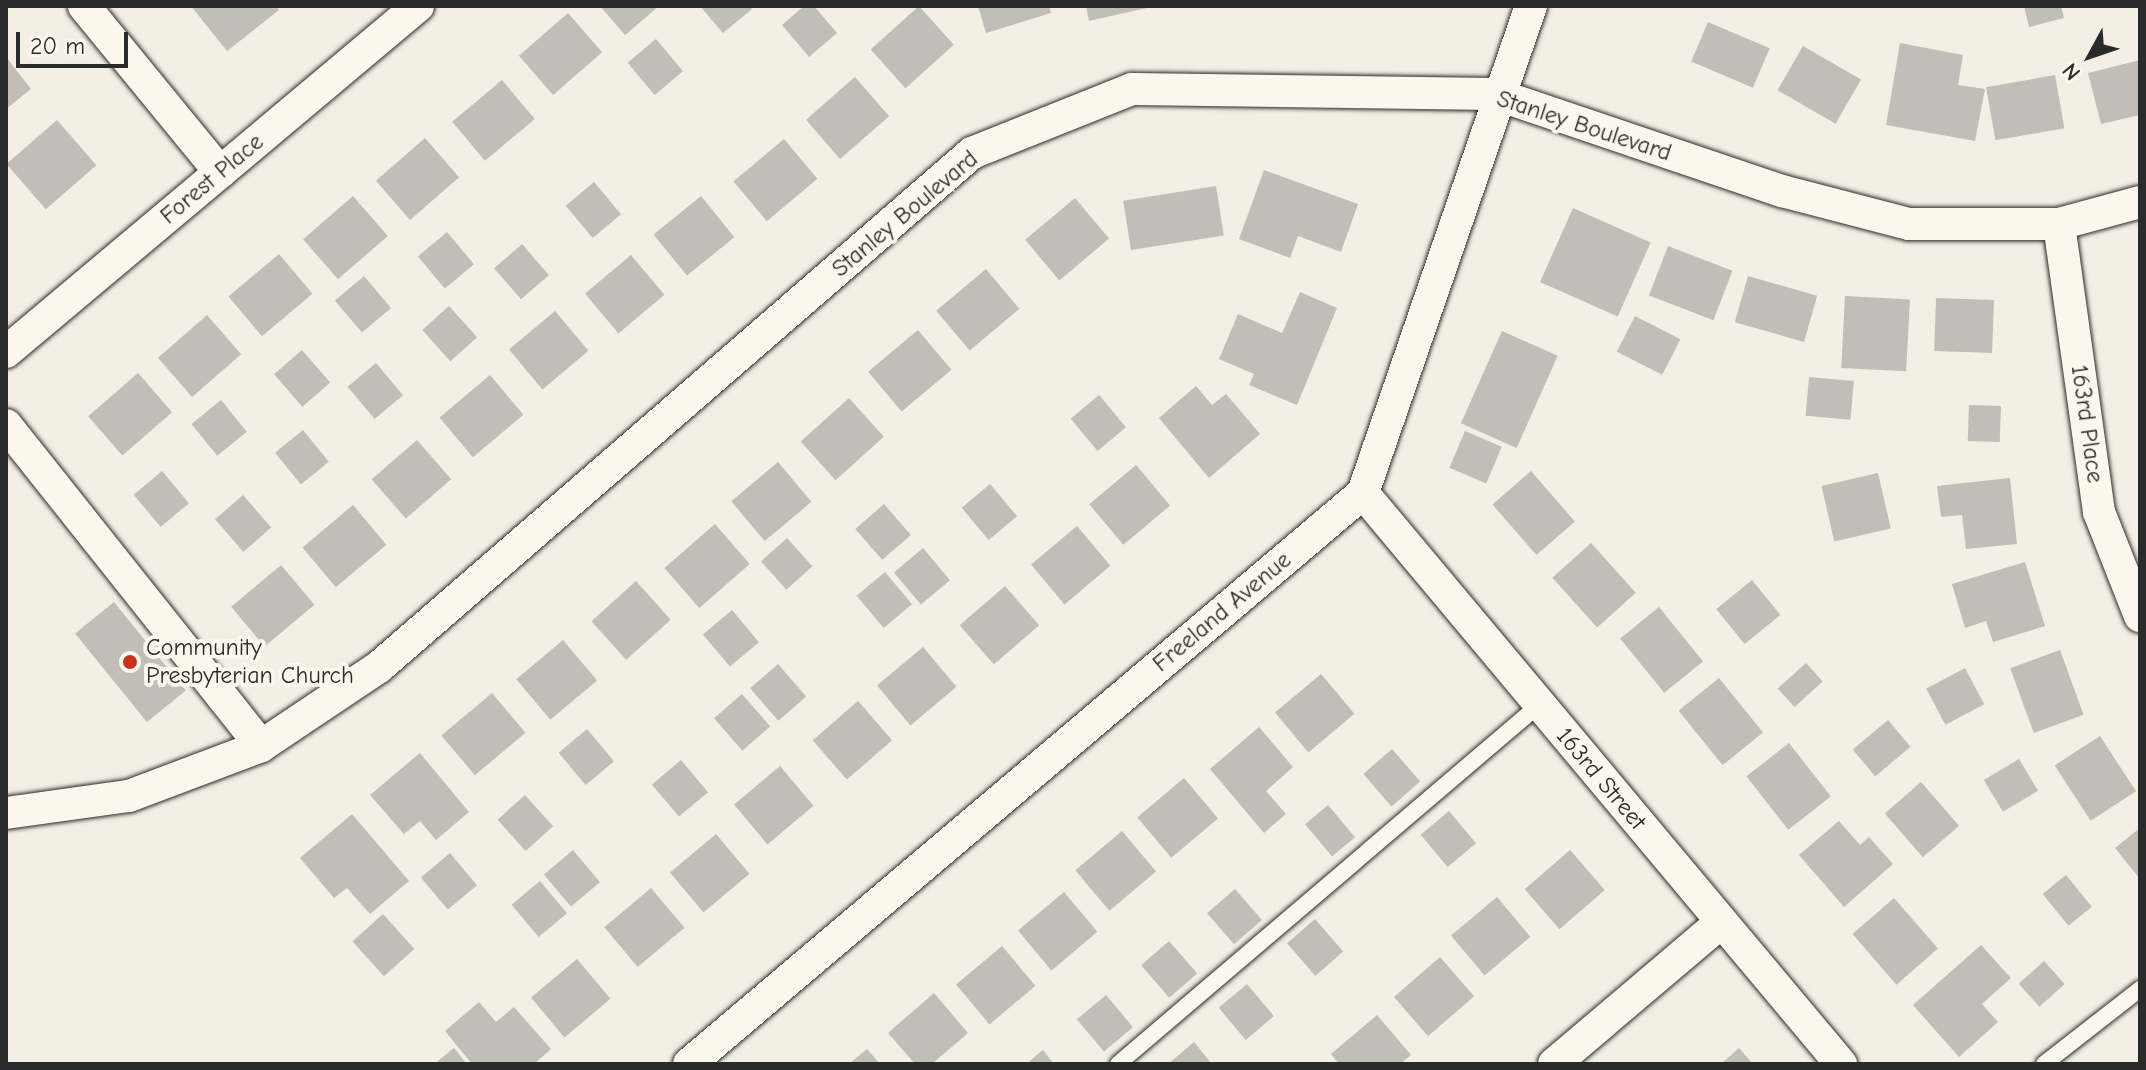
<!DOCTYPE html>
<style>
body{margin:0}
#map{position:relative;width:2146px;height:1070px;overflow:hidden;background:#f3efe4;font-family:"Comic Neue",sans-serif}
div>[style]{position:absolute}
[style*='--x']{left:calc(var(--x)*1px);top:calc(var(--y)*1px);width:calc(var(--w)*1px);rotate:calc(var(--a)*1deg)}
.building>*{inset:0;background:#c0beb6;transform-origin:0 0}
.roads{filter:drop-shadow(0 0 2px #2b2b2b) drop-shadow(0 0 2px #2b2b2b)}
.service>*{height:16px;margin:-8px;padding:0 8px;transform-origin:8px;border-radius:8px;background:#fbf7ec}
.minor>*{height:32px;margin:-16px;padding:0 16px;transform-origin:16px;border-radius:16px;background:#fbf7ec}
.dots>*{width:22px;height:22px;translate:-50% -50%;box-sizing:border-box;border:4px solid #fbf7ec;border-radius:50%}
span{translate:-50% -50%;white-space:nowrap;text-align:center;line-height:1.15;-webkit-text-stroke:8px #fbf7ec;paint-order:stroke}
.street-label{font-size:24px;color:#2b2b2b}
.poi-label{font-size:24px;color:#2b2b2b}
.left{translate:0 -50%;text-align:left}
.frame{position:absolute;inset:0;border:8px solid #2b2b2b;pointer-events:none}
.north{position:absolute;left:2050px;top:16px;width:80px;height:80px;-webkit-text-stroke:6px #fbf7ec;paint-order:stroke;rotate:230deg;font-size:22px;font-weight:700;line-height:32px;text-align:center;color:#2b2b2b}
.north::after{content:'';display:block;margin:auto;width:28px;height:36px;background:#2b2b2b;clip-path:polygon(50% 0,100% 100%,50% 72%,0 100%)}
.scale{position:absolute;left:16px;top:32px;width:112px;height:36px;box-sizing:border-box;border:4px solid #2b2b2b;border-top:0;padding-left:10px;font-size:24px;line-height:28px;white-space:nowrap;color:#2b2b2b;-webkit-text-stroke:6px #fbf7ec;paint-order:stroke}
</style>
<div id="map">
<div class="building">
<i style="clip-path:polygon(191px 6px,276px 6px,279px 10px,227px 51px)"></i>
<i style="clip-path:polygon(600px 6px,659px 6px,625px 35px)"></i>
<i style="clip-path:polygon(700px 6px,749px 6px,752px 9px,723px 33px)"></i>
<i style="clip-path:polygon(804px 6px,814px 6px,837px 33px,809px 57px,782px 25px)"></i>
<i style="left:919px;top:6px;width:52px;height:65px;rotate:48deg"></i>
<i style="clip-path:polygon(978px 6px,1049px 6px,1051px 13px,986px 33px)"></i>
<i style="clip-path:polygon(1086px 6px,1151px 6px,1151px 7px,1089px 21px)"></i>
<i style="clip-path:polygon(2024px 6px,2061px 6px,2064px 18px,2029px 27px)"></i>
<i style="left:568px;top:13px;width:52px;height:65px;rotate:49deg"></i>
<i style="left:1708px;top:22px;width:67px;height:43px;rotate:23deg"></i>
<i style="left:656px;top:39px;width:42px;height:37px;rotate:50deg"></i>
<i style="clip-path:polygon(1900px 43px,1963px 55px,1958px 85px,1985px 89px,1975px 141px,1886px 125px)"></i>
<i style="left:1803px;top:46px;width:67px;height:51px;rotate:30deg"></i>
<i style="clip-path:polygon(6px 57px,31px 89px,6px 109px)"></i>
<i style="clip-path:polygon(2140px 60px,2140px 115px,2101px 124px,2088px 73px)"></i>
<i style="left:2055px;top:75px;width:54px;height:70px;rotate:80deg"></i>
<i style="left:855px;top:77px;width:52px;height:65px;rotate:49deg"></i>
<i style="left:502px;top:80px;width:51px;height:65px;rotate:50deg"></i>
<i style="left:57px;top:120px;width:60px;height:67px;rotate:49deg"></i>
<i style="left:425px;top:138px;width:52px;height:65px;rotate:49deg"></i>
<i style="left:784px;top:139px;width:52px;height:66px;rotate:50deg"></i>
<i style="clip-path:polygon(1264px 170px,1358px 204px,1341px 252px,1298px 236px,1290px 258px,1239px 239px)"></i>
<i style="left:594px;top:182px;width:42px;height:37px;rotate:50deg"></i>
<i style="left:1216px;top:186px;width:50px;height:94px;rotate:81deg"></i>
<i style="left:353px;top:196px;width:53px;height:66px;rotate:49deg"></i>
<i style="left:701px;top:196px;width:53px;height:61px;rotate:51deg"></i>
<i style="left:1075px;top:198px;width:53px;height:65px;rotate:50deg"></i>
<i style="left:1573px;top:208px;width:85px;height:81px;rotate:24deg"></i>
<i style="left:447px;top:232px;width:42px;height:38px;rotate:50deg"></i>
<i style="left:522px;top:244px;width:41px;height:37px;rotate:49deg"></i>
<i style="left:1668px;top:246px;width:69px;height:53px;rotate:21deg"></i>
<i style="left:279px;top:254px;width:52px;height:66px;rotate:50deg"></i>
<i style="left:631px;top:255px;width:52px;height:60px;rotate:50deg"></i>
<i style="left:986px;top:269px;width:52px;height:65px;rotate:50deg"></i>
<i style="left:364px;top:276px;width:42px;height:38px;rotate:50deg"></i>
<i style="left:1748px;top:276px;width:72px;height:48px;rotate:16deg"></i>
<i style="clip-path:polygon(1300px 292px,1337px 308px,1297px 405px,1249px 385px,1254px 374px,1219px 359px,1238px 314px,1282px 333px)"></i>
<i style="left:1845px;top:296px;width:65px;height:72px;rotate:3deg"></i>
<i style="left:1936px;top:298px;width:58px;height:53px;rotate:2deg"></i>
<i style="left:449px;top:306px;width:42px;height:36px;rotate:48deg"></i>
<i style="left:555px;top:311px;width:52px;height:60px;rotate:50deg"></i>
<i style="left:207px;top:315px;width:52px;height:65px;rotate:49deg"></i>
<i style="left:1635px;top:316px;width:51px;height:40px;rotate:27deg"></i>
<i style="left:918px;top:330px;width:52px;height:65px;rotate:50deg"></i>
<i style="left:1502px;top:331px;width:61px;height:101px;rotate:24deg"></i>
<i style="left:302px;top:350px;width:43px;height:37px;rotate:49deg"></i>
<i style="left:376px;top:363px;width:42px;height:37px;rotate:50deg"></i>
<i style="left:138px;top:373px;width:52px;height:66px;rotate:49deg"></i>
<i style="left:490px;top:375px;width:52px;height:66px;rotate:50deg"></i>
<i style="left:1809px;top:377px;width:45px;height:39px;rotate:5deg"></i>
<i style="clip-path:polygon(1196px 386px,1212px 405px,1226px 394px,1260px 434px,1209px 478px,1159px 418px)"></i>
<i style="left:1099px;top:395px;width:42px;height:37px;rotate:50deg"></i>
<i style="left:849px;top:398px;width:52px;height:65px;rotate:48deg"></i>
<i style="left:221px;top:400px;width:41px;height:38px;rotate:51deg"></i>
<i style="left:1969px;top:405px;width:32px;height:36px;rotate:2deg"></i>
<i style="left:303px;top:430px;width:41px;height:36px;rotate:51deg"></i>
<i style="left:1465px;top:431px;width:40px;height:40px;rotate:23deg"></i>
<i style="left:417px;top:440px;width:52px;height:60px;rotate:49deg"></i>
<i style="left:778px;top:462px;width:52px;height:61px;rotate:50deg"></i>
<i style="left:1136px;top:465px;width:53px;height:61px;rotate:50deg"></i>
<i style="left:162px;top:471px;width:42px;height:37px;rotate:50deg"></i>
<i style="left:1531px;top:471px;width:67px;height:51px;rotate:49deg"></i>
<i style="left:1878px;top:473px;width:57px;height:58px;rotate:77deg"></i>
<i style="clip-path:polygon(2010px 478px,2017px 544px,1966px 549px,1962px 515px,1941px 517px,1937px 486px)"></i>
<i style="left:990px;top:484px;width:42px;height:37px;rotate:50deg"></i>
<i style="left:243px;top:495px;width:43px;height:37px;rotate:49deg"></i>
<i style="left:884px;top:504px;width:41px;height:38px;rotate:49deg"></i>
<i style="left:353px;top:505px;width:52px;height:66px;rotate:50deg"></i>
<i style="left:715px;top:524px;width:53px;height:67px;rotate:49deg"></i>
<i style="left:1077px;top:526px;width:52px;height:60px;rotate:50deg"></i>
<i style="left:787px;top:538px;width:38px;height:35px;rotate:48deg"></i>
<i style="left:1591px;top:543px;width:67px;height:52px;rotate:48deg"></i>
<i style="left:923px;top:548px;width:42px;height:38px;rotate:50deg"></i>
<i style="clip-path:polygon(2025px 562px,2045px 626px,1993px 642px,1986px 621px,1965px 628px,1952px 584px)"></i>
<i style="left:281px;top:565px;width:52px;height:65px;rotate:50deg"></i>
<i style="left:885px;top:572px;width:42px;height:37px;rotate:50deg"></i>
<i style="left:1752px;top:580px;width:45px;height:46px;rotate:51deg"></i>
<i style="left:636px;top:581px;width:52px;height:60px;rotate:48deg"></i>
<i style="left:1005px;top:586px;width:52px;height:60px;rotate:49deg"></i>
<i style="left:114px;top:602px;width:114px;height:50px;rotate:51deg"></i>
<i style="left:1659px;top:607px;width:70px;height:50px;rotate:51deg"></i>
<i style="left:732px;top:610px;width:42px;height:38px;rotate:50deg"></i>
<i style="left:563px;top:640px;width:53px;height:61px;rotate:50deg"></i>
<i style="left:923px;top:647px;width:52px;height:60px;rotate:50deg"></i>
<i style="left:2060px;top:650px;width:69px;height:53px;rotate:70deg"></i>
<i style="left:1806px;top:663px;width:25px;height:38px;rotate:48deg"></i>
<i style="left:778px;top:664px;width:43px;height:37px;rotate:49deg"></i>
<i style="left:1965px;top:668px;width:41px;height:44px;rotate:62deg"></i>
<i style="left:1321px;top:674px;width:52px;height:60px;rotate:50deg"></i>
<i style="left:1719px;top:678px;width:70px;height:52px;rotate:51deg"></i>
<i style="left:492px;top:693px;width:52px;height:66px;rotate:50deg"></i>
<i style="left:742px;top:694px;width:43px;height:37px;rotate:49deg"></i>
<i style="left:858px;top:701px;width:52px;height:60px;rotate:49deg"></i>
<i style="left:1888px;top:720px;width:35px;height:46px;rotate:50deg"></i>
<i style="clip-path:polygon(1259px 727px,1293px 767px,1266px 791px,1286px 814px,1264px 833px,1210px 769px)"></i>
<i style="left:587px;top:729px;width:42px;height:37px;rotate:50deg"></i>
<i style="left:2100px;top:736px;width:66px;height:54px;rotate:57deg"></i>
<i style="left:1789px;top:743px;width:68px;height:54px;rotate:52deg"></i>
<i style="left:1392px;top:749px;width:43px;height:38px;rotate:49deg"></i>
<i style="clip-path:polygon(420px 753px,469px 812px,436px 840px,420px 821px,404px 834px,370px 795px)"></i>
<i style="left:2019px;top:759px;width:37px;height:41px;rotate:59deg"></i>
<i style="left:681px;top:760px;width:42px;height:38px;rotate:50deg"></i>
<i style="left:780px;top:766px;width:52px;height:60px;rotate:50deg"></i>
<i style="left:1184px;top:778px;width:53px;height:61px;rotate:50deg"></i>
<i style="left:1921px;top:782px;width:58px;height:48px;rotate:49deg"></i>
<i style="left:525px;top:795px;width:42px;height:37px;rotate:48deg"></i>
<i style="left:1328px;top:805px;width:42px;height:30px;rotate:50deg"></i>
<i style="left:1449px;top:811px;width:42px;height:37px;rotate:50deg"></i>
<i style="clip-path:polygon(352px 814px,409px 881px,370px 914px,347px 888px,334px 898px,300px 858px)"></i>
<i style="clip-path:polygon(1839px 821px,1860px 845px,1869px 837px,1893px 864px,1844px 907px,1799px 855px)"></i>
<i style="clip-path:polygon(2140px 828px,2140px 879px,2115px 848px)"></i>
<i style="left:1122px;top:831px;width:53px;height:61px;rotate:50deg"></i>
<i style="left:716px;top:834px;width:52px;height:60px;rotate:50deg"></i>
<i style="left:573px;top:850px;width:42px;height:38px;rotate:50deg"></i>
<i style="left:1570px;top:850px;width:53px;height:60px;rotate:49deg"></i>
<i style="left:450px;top:853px;width:42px;height:38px;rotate:50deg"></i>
<i style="left:2066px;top:875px;width:41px;height:30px;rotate:51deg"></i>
<i style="left:540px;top:881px;width:42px;height:37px;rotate:50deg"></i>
<i style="left:651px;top:888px;width:52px;height:61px;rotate:50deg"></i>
<i style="left:1235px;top:889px;width:41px;height:37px;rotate:49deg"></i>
<i style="left:1064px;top:892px;width:52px;height:60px;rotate:50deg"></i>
<i style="left:1497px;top:897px;width:52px;height:60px;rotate:50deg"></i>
<i style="left:1894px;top:898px;width:67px;height:55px;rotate:49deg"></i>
<i style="left:383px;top:914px;width:47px;height:41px;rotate:48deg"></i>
<i style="left:1315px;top:919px;width:43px;height:37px;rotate:49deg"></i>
<i style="left:1169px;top:941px;width:43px;height:37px;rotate:49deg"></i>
<i style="clip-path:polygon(1981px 945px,2011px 978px,1982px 1004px,1998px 1022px,1959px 1057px,1913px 1005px)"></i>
<i style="left:1002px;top:946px;width:52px;height:60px;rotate:50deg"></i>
<i style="left:1440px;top:957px;width:52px;height:61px;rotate:49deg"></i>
<i style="left:577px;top:959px;width:52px;height:60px;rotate:50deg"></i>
<i style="left:2044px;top:961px;width:31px;height:34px;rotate:48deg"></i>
<i style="left:1247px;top:984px;width:42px;height:37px;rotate:50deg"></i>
<i style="clip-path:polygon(934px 993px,968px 1033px,932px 1064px,915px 1064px,888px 1033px)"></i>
<i style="left:1106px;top:995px;width:42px;height:38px;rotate:50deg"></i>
<i style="clip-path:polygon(479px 1002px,496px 1022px,514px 1007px,551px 1049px,534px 1064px,472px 1064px,445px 1031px)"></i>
<i style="clip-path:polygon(1377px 1015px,1411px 1055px,1400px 1064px,1339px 1064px,1331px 1054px)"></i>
<i style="clip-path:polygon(1194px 1042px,1212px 1064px,1168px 1064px)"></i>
<i style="clip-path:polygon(454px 1048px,467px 1064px,434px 1064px)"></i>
<i style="clip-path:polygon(1739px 1048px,1753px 1064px,1721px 1064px)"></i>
<i style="clip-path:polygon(867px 1049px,880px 1064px,849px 1064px)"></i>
<i style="clip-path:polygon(1043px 1050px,1054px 1064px,1026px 1064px)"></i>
</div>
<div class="roads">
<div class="service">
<i style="--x:1118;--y:1064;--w:553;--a:-40.46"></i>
<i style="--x:2044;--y:1064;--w:122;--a:-38"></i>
</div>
<div class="minor">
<i style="--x:84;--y:6;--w:215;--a:50.7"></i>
<i style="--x:2059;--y:224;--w:291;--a:82.1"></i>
<i style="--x:2099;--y:512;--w:112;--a:68.5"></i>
<i style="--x:6;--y:352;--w:538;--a:-40.02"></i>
<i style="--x:6;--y:425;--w:410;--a:51.5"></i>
<i style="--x:1363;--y:493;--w:745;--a:50.07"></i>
<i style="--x:6;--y:813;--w:124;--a:-7.9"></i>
<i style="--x:129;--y:796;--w:141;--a:-20.7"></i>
<i style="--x:261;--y:746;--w:142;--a:-33.8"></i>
<i style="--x:379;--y:667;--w:785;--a:-40.92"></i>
<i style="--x:972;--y:153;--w:172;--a:-21.8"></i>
<i style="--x:1132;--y:89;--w:363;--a:0.8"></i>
<i style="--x:1495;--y:94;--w:303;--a:18.7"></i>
<i style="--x:1782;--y:191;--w:131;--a:14.6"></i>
<i style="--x:1909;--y:224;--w:150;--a:0"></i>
<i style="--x:2059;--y:224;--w:84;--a:-15.2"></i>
<i style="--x:689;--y:1064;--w:883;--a:-40.27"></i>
<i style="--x:1363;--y:493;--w:515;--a:-70.97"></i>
<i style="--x:1554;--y:1064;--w:218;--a:-40.3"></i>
</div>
</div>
<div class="dots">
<i style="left:130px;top:662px;background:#c8321e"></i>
</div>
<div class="street-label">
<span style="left:1584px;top:126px;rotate:18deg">Stanley Boulevard</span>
<span style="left:212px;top:179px;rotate:-40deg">Forest Place</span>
<span style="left:905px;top:214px;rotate:-40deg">Stanley Boulevard</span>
<span style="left:2087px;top:424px;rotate:82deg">163rd Place</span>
<span style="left:1222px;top:612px;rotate:-40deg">Freeland Avenue</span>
<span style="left:1601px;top:779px;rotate:50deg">163rd Street</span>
</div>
<div class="poi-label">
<span class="left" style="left:146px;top:662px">Community<br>Presbyterian Church</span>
</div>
<div class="frame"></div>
<div class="north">N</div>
<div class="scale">20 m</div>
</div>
